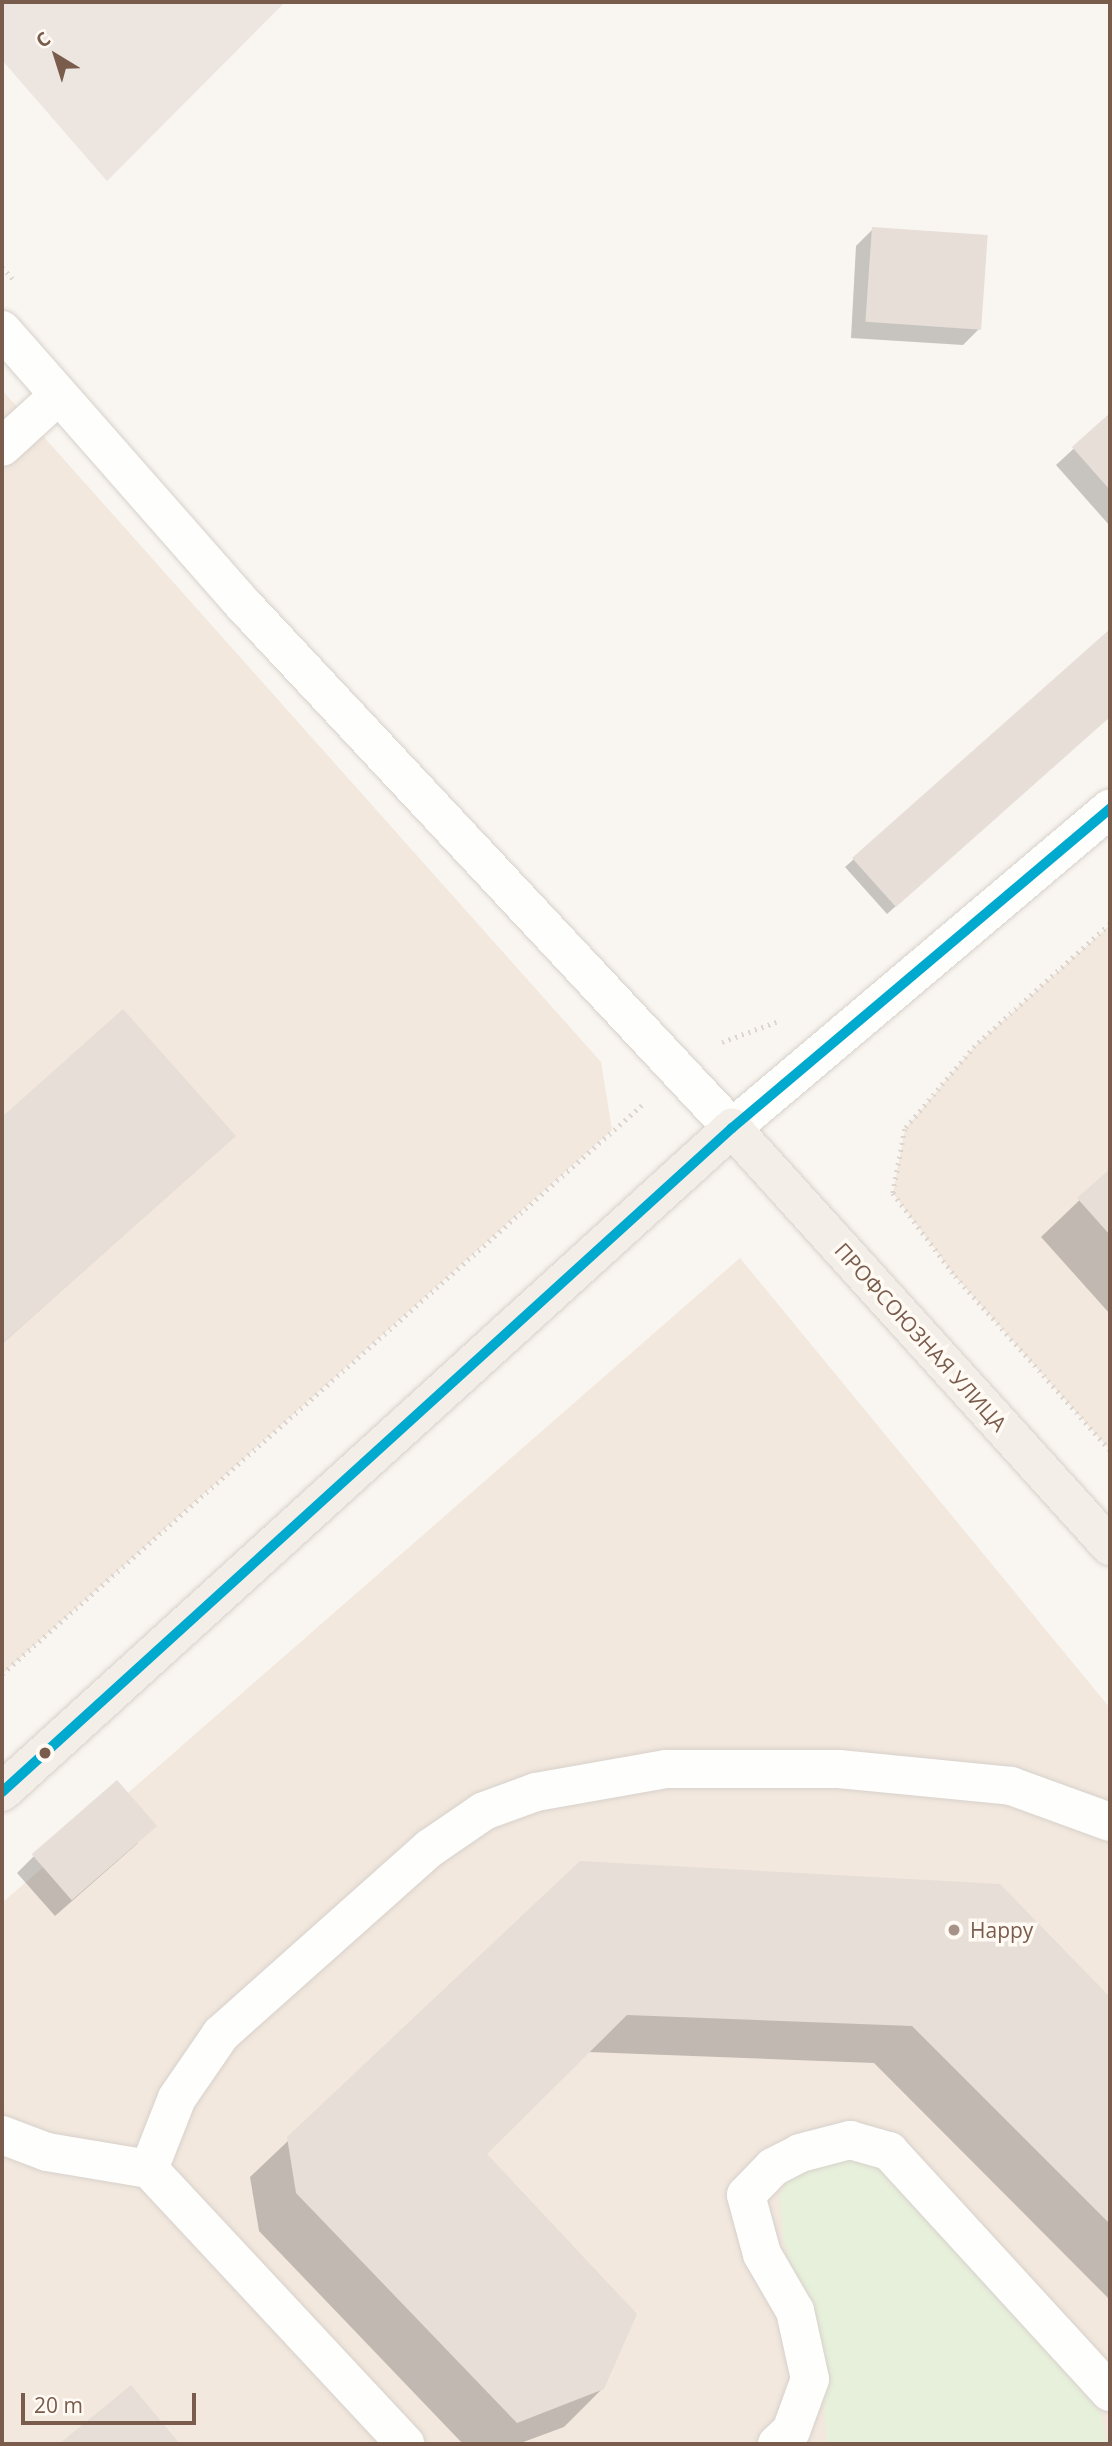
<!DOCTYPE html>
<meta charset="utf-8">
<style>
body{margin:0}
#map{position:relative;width:1112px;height:2446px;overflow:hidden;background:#f9f5f0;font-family:"Open Sans",sans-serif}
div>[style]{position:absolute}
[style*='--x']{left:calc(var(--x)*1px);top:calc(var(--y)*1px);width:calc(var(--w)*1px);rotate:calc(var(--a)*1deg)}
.residential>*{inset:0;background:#f2e8de}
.industrial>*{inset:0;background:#ede5e0}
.green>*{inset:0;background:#e7f0db}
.shadow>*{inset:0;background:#0003}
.building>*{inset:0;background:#e6ded7;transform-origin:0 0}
.path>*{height:4.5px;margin-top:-2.25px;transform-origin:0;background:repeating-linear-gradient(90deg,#dcd5d0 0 2px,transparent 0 7px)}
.roads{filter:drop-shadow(0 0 2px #d7d1cb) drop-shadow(0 0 2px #d7d1cb)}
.minor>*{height:38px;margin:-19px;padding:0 19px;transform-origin:19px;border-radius:19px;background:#fefefd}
.major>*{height:38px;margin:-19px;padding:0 19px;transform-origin:19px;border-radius:19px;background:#f3eee8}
.bus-1>*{height:10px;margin:-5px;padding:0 5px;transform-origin:5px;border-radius:5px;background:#00a9ce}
.dots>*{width:19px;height:19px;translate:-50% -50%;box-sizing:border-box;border:4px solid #fffaf3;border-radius:50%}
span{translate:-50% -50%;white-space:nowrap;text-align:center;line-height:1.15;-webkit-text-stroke:7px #fffaf3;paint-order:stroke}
.street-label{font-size:21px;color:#7a5c4d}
.poi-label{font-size:21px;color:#7a5c4d}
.left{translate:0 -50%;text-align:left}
.frame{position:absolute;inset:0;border:4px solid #7a5c4d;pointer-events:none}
.north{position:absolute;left:21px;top:21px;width:70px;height:70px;-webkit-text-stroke:5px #fffaf3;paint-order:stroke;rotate:322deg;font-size:19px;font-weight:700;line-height:28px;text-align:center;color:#7a5c4d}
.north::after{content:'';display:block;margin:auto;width:24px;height:32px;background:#7a5c4d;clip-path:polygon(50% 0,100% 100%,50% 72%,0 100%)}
.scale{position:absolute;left:21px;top:2393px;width:175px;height:32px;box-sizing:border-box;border:4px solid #7a5c4d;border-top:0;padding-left:9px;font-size:21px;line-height:24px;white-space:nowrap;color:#7a5c4d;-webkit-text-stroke:5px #fffaf3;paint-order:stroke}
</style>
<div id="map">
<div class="residential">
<i style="clip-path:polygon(2px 390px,601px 1062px,612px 1130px,2px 1674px)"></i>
<i style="clip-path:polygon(1110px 925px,1110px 1450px,955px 1276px,893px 1193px,905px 1129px,975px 1046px)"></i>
<i style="clip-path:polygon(740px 1258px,1110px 1708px,1110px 2444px,2px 2444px,2px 1903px)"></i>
</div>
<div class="industrial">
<i style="clip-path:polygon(2px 2px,285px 2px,107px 181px,2px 60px)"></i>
</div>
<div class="green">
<i style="clip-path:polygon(800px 2153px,877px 2162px,1101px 2412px,1107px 2444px,827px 2444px,822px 2368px,783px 2238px,780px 2195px)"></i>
</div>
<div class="shadow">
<i style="clip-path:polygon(873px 229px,980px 328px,963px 345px,851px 338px,856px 246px)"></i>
<i style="clip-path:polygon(1110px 415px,1110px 526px,1056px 465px)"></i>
<i style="clip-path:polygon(1110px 631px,1110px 716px,887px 914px,845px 867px)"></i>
<i style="clip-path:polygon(123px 1011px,234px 1136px,2px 1344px,2px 1119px)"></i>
<i style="clip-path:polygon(1110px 1171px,1110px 1314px,1041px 1237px)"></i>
<i style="clip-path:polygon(138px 1843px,55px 1916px,17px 1873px,34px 1856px)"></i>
<i style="clip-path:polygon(581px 1863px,999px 1886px,1110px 2000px,1110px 2300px,874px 2063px,588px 2052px,484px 2154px,603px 2388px,564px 2427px,518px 2444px,463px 2444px,259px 2231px,250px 2177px)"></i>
<i style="clip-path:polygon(131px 2387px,178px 2444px,62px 2444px)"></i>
</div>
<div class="building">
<i style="left:872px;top:227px;width:116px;height:95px;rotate:4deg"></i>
<i style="clip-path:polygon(1110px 413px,1110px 490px,1072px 447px)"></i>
<i style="clip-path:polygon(1110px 629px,1110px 717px,896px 907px,852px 858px)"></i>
<i style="clip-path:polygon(123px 1009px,236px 1136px,2px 1344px,2px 1117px)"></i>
<i style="clip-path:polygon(1110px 1169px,1110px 1235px,1077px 1198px)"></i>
<i style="left:117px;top:1780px;width:61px;height:113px;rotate:49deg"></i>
<i style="clip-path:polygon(580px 1861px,1000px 1884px,1110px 1997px,1110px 2224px,912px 2026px,627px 2015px,487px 2154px,637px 2314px,604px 2389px,517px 2423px,296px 2193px,287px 2137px)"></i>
<i style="clip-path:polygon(131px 2385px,180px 2444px,59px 2444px)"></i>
</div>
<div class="path">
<i style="--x:2;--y:267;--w:16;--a:47"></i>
<i style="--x:1110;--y:924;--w:182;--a:137.9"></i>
<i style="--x:975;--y:1046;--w:109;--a:130.1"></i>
<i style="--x:905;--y:1129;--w:65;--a:100.6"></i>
<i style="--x:893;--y:1193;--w:104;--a:53.2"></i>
<i style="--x:955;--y:1276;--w:233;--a:48.3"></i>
<i style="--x:722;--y:1042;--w:58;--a:-20.3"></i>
<i style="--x:2;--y:1674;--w:856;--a:-41.64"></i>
</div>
<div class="roads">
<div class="minor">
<i style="--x:2;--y:330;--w:359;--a:48.7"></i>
<i style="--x:239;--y:600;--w:722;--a:46.96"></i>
<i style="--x:732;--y:1128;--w:495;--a:-40.2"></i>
<i style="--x:2;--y:447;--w:77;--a:-42.4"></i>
<i style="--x:2;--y:2135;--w:48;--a:20.7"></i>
<i style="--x:47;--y:2152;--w:103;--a:9.5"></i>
<i style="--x:149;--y:2169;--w:376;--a:47"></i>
<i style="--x:149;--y:2169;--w:76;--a:-68.5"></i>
<i style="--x:177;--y:2098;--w:78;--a:-55.5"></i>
<i style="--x:221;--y:2034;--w:280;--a:-41.7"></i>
<i style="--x:430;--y:1848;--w:65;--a:-34.4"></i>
<i style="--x:484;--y:1811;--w:55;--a:-20.1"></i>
<i style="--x:536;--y:1792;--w:132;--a:-10"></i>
<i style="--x:666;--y:1769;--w:173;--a:0"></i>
<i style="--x:839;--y:1769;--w:173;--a:5.6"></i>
<i style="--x:1011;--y:1786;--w:105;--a:20"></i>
<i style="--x:777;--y:2444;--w:19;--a:-43"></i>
<i style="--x:791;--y:2431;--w:55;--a:-69.9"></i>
<i style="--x:810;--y:2379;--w:70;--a:-102.4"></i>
<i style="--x:795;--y:2311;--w:66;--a:-120.1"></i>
<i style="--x:762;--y:2254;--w:61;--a:-105.2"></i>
<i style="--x:746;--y:2195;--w:39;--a:-46"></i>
<i style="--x:773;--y:2167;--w:30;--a:-27"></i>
<i style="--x:800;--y:2153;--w:52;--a:-14.6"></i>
<i style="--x:850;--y:2140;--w:41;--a:15.8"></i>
<i style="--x:889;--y:2151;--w:327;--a:47.5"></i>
</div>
<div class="major">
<i style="--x:2;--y:1792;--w:987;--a:-42.29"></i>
<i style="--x:732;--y:1128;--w:564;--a:47.88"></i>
</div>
</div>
<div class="bus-1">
<i style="--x:2;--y:1792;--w:987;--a:-42.29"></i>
<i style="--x:732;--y:1128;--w:495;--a:-40.2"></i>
</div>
<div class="dots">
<i style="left:45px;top:1753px;background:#7a5c4d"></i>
<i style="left:954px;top:1930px;background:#a69286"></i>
</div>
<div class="street-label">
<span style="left:921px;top:1337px;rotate:48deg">ПРОФСОЮЗНАЯ УЛИЦА</span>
</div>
<div class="poi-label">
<span class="left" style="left:970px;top:1930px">Happy</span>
</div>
<div class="frame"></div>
<div class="north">С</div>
<div class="scale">20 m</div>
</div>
